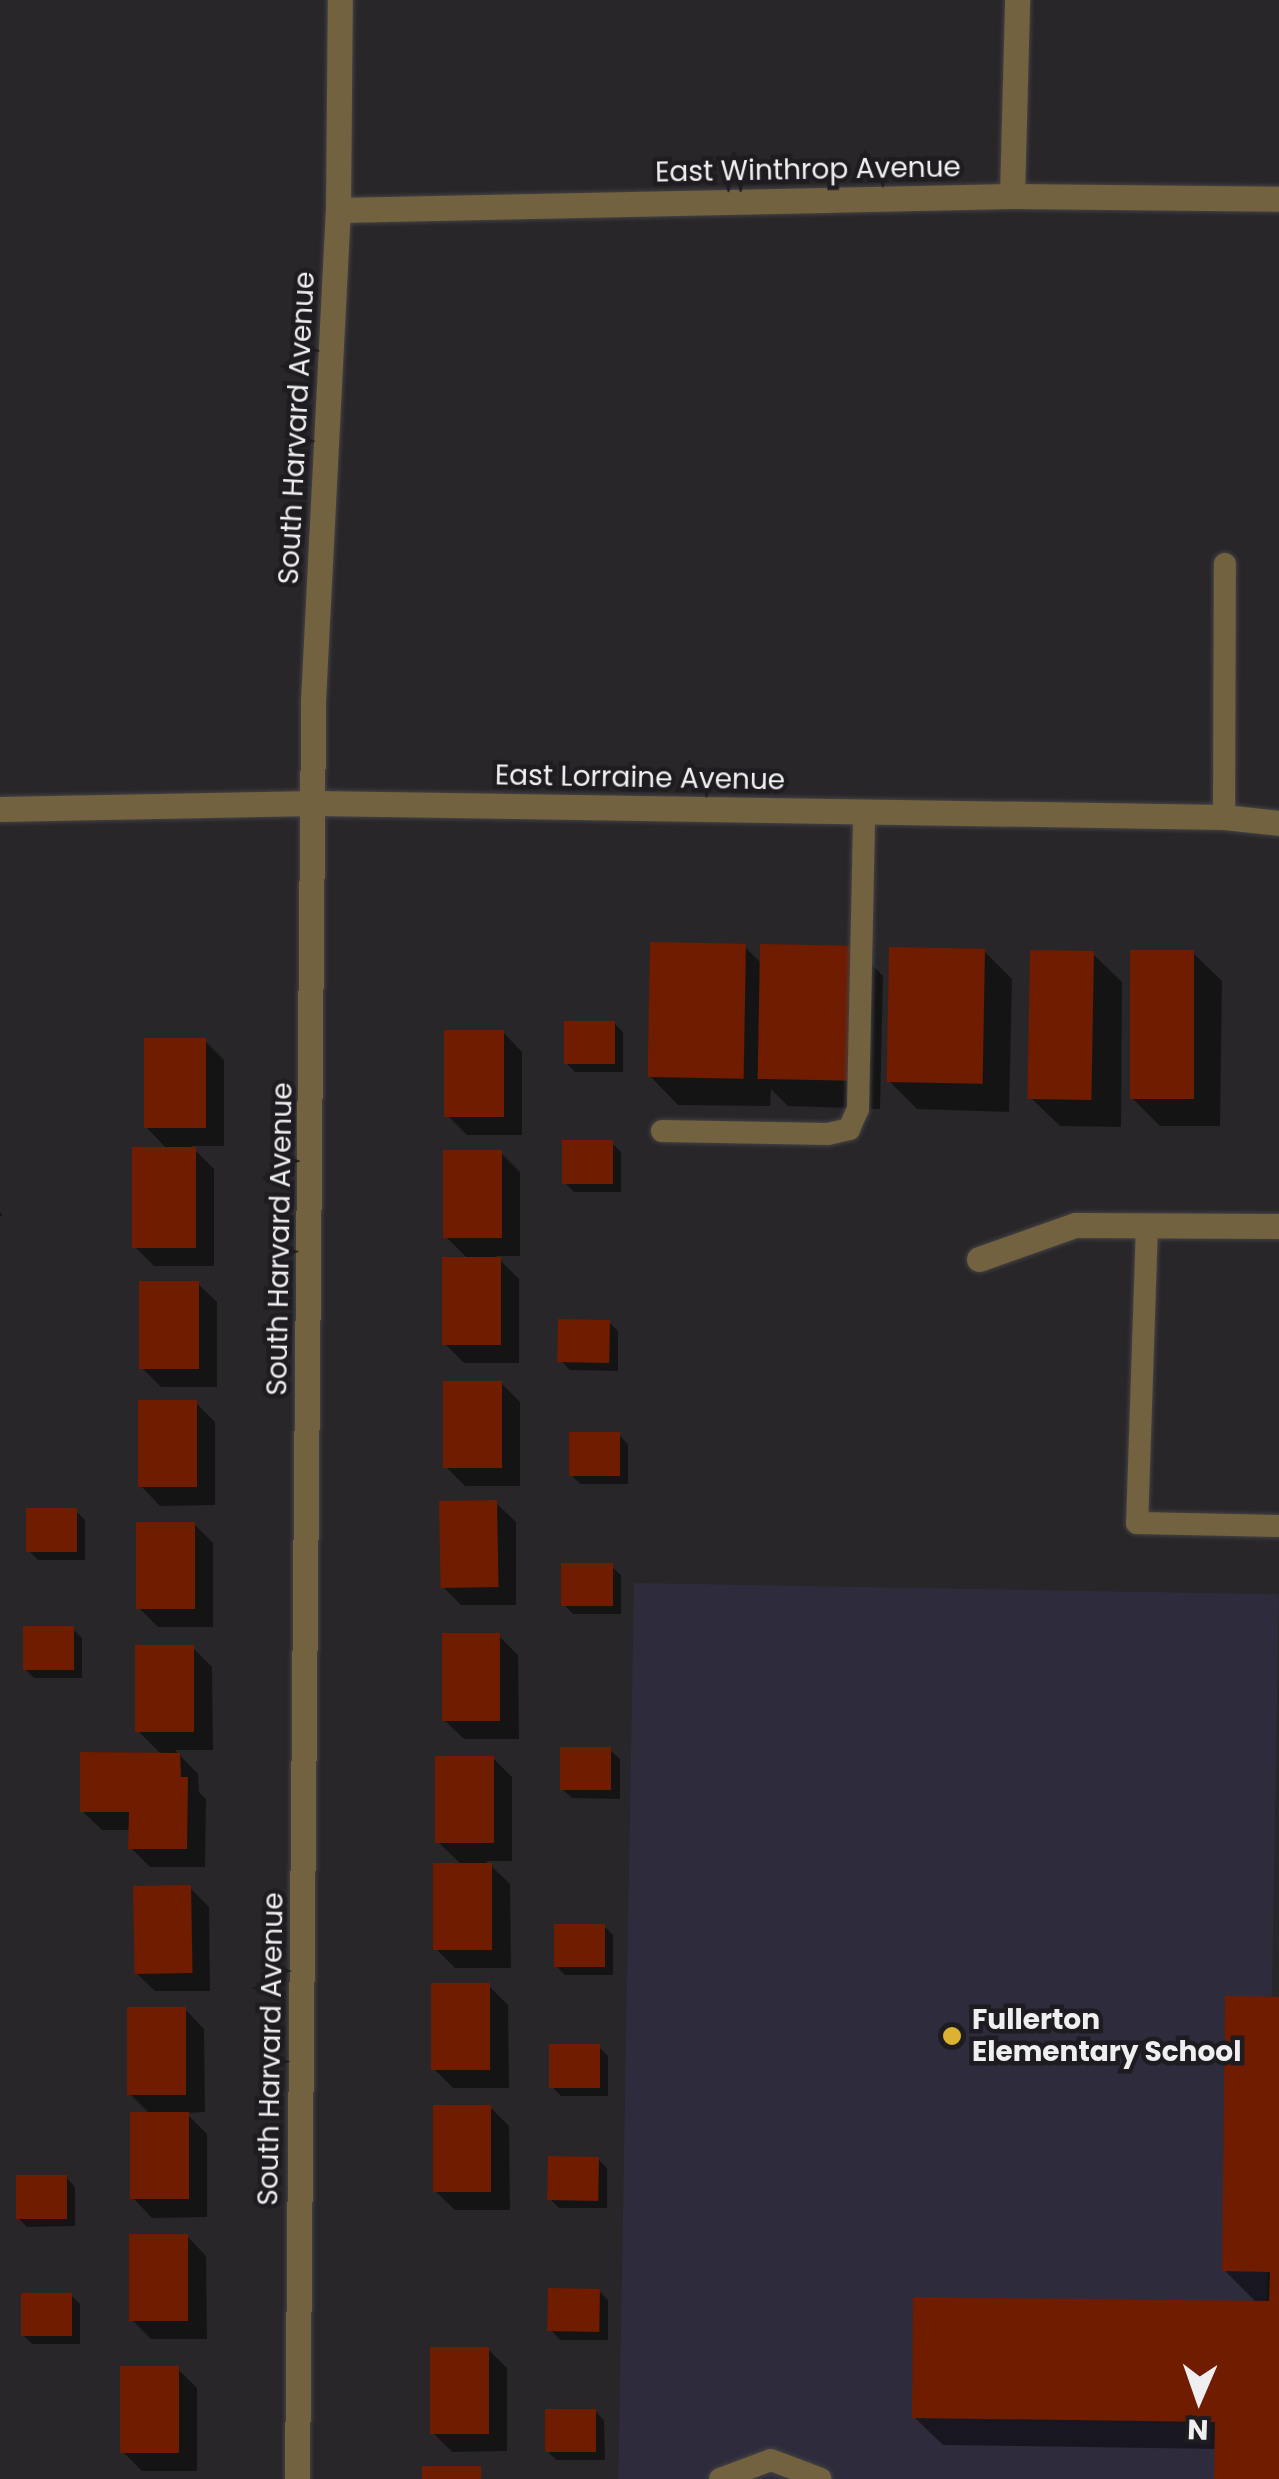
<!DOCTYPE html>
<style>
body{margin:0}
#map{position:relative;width:1279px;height:2479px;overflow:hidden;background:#282629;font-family:Poppins,sans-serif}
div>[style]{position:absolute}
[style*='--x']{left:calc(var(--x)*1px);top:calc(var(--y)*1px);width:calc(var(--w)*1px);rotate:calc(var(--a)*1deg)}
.education>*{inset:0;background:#2e2c3c;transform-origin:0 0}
.shadow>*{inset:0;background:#0007;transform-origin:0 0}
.building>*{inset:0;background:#6f1c00;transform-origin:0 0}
.roads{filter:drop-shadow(0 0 2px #444245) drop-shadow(0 0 2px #444245)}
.lane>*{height:22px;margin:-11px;padding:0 11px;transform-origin:11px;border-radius:11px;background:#72623f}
.street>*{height:25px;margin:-12.5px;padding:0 12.5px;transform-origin:12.5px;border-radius:12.5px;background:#72623f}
.dots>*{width:28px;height:28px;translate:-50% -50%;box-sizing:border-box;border:5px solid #1e1c20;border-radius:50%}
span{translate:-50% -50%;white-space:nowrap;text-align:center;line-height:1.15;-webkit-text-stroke:9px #1e1c20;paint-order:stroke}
.street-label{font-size:28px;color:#efeef0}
.poi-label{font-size:28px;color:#efeef0;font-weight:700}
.left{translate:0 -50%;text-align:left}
.north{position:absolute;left:1149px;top:2349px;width:100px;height:100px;-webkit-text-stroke:8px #1e1c20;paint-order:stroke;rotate:182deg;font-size:28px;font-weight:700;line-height:40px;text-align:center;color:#efeef0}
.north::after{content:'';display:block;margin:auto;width:35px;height:45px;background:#efeef0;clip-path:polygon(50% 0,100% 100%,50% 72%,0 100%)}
</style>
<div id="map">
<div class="education">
<i style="left:634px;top:1583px;width:645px;height:896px;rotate:1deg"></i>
</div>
<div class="shadow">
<i style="clip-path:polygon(745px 947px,762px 964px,855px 948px,883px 976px,880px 1109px,788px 1106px,771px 1089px,770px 1106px,678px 1105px,650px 1076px)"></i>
<i style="clip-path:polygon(984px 951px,1012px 979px,1009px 1112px,917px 1109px,889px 1081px)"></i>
<i style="clip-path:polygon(1193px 953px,1222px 981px,1220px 1126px,1160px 1126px,1132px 1098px)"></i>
<i style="clip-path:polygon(1093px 954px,1122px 982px,1121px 1127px,1060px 1126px,1031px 1098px)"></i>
<i style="clip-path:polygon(614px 1023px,623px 1032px,623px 1072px,575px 1072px,566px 1063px)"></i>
<i style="clip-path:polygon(503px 1032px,522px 1052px,522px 1135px,467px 1135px,448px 1116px)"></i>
<i style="clip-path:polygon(205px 1041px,224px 1060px,224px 1146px,191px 1146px,214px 1169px,214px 1266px,154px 1266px,135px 1247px,168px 1150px,146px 1127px)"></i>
<i style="clip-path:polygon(612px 1143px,621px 1152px,621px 1192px,574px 1192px,565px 1183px)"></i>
<i style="clip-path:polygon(501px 1153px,520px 1172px,520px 1256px,496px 1256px,519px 1279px,519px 1363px,464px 1363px,445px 1344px,469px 1260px,446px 1237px)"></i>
<i style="left:0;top:1212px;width:4px;height:43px;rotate:56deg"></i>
<i style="clip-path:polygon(197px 1283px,217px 1302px,217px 1387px,161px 1387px,142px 1368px)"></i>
<i style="clip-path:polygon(609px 1322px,618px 1331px,618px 1371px,570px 1370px,561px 1361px)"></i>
<i style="clip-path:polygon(501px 1383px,520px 1402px,520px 1486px,465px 1486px,446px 1467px)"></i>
<i style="clip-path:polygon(196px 1403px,215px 1422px,215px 1505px,160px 1506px,141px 1486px)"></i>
<i style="clip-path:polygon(619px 1435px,628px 1444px,628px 1484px,580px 1484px,571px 1475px)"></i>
<i style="clip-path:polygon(496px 1503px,516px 1522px,516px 1605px,461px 1605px,442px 1586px)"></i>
<i style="clip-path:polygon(76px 1511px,85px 1520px,85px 1560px,38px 1560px,29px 1551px)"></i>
<i style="clip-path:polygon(194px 1524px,213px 1543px,213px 1627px,158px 1627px,139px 1608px)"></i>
<i style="clip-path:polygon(611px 1566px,621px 1575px,621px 1614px,573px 1614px,564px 1605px)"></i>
<i style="clip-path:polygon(73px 1629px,82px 1638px,82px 1678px,34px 1678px,25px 1669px)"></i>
<i style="clip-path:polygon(499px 1636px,518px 1655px,519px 1739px,464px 1739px,444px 1720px)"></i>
<i style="clip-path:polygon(193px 1648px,212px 1667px,213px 1750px,175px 1750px,198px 1774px,199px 1792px,206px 1799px,205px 1867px,150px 1867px,131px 1848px,131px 1830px,102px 1830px,82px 1811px,162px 1755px,138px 1731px)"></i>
<i style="clip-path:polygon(610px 1750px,620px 1759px,620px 1799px,572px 1798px,562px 1789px)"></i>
<i style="clip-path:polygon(493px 1758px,512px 1777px,512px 1861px,486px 1861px,510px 1884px,511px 1968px,455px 1968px,436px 1949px,462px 1865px,438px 1842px)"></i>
<i style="clip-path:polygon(190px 1888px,209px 1907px,210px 1991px,155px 1991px,135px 1972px)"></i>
<i style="clip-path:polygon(604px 1926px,613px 1935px,613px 1975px,565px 1975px,556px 1966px)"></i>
<i style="clip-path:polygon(489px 1986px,508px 2005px,509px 2088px,453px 2088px,434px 2069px)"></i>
<i style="clip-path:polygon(1279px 2000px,1279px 2479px,1216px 2479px,1217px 2449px,943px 2445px,914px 2417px,1258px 2304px,1224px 2270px)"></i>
<i style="clip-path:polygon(185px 2009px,204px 2029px,205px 2112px,186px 2113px,207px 2134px,207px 2217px,152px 2218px,133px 2198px,151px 2115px,130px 2094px)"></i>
<i style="clip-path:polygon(599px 2047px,608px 2056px,608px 2096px,561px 2096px,552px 2087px)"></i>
<i style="clip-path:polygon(490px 2107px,509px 2126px,510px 2210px,455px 2210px,435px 2191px)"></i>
<i style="clip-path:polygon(598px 2159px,607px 2168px,607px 2208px,559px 2208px,550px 2199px)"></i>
<i style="clip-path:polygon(66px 2177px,75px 2187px,75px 2226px,27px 2227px,18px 2218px)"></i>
<i style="clip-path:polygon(187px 2236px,206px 2256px,207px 2339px,151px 2339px,132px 2320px)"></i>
<i style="clip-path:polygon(599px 2291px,608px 2300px,608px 2340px,560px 2340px,551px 2330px)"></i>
<i style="clip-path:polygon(71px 2295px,80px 2304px,80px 2344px,32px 2344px,23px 2335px)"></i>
<i style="clip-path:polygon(488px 2349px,507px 2368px,507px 2451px,452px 2452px,433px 2433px)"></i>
<i style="clip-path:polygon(178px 2369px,197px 2388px,197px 2471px,142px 2471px,123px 2452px)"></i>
<i style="clip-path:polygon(595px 2411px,604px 2420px,605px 2460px,556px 2460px,547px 2451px)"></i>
</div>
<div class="building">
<i style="left:650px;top:942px;width:96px;height:135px;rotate:1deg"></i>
<i style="left:760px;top:944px;width:96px;height:135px;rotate:1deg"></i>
<i style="left:889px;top:947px;width:96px;height:135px;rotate:1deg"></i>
<i style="left:1030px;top:950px;width:64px;height:149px;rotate:1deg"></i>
<i style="left:1130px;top:950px;width:64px;height:149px"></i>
<i style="left:564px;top:1021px;width:51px;height:43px"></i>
<i style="left:444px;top:1030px;width:60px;height:87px"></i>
<i style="left:144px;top:1038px;width:62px;height:90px"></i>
<i style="left:562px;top:1140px;width:51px;height:44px"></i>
<i style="left:132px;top:1147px;width:64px;height:101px"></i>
<i style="left:502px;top:1150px;width:88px;height:59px;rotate:90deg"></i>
<i style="left:501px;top:1257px;width:88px;height:59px;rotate:90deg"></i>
<i style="left:199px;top:1281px;width:88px;height:60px;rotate:90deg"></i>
<i style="left:558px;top:1319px;width:52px;height:43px;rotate:1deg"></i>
<i style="left:443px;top:1381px;width:59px;height:87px"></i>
<i style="left:197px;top:1400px;width:87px;height:59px;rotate:90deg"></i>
<i style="left:620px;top:1432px;width:44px;height:51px;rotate:90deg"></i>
<i style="left:497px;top:1500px;width:87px;height:58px;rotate:89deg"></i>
<i style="left:77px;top:1508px;width:44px;height:51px;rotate:90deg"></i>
<i style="left:136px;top:1522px;width:59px;height:87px"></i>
<i style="left:561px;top:1563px;width:52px;height:43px"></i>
<i style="left:23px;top:1626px;width:51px;height:44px"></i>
<i style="left:442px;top:1633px;width:58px;height:88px"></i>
<i style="left:135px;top:1645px;width:59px;height:87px"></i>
<i style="left:560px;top:1747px;width:51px;height:43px"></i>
<i style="clip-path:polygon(80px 1752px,180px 1753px,181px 1777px,188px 1777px,187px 1849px,128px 1849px,129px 1812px,80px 1812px)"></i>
<i style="left:435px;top:1756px;width:59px;height:87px"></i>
<i style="left:433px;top:1863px;width:59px;height:87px"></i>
<i style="left:191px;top:1885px;width:88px;height:58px;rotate:89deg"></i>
<i style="left:554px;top:1924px;width:51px;height:43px"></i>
<i style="left:431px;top:1983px;width:59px;height:87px"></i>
<i style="clip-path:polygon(1225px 1996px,1279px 1997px,1279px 2479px,1214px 2479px,1215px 2422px,912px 2418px,913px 2297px,1269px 2301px,1270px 2272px,1222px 2271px)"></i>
<i style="left:127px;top:2007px;width:59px;height:88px"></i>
<i style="left:600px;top:2044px;width:44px;height:51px;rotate:90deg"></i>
<i style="left:433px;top:2105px;width:58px;height:87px"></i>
<i style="left:130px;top:2112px;width:59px;height:87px"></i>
<i style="left:548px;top:2156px;width:51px;height:44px;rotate:1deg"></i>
<i style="left:16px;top:2175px;width:51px;height:44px"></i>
<i style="left:129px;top:2234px;width:59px;height:87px"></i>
<i style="left:548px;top:2288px;width:52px;height:43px;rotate:1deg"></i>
<i style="left:21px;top:2293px;width:51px;height:43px"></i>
<i style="left:430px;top:2347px;width:59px;height:87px"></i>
<i style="left:179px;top:2366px;width:87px;height:59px;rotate:90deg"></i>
<i style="left:545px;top:2409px;width:51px;height:43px"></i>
<i style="left:422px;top:2466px;width:59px;height:13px"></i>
</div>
<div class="roads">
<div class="lane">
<i style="--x:1224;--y:817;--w:253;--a:-89.8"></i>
<i style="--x:662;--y:1131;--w:166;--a:1"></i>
<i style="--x:828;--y:1134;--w:22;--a:-13"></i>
<i style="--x:849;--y:1129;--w:22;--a:-66"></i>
<i style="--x:858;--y:1109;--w:298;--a:-88.8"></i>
<i style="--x:1147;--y:1225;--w:298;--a:91.9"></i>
<i style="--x:1137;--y:1523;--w:142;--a:1.2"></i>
<i style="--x:720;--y:2479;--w:54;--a:-20.4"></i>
<i style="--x:771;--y:2460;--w:53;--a:20.8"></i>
</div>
<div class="street">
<i style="--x:1012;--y:196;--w:196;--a:-88.5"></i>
<i style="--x:338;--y:210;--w:674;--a:-1.19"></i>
<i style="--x:1012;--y:196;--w:267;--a:0.6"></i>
<i style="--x:0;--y:809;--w:315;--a:-1.1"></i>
<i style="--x:315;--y:803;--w:909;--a:0.88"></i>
<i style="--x:1224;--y:817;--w:55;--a:6.2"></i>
<i style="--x:979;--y:1259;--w:102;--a:-19.5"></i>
<i style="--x:1075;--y:1225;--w:204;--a:0.3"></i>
<i style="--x:297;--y:2479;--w:1778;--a:-89.48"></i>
<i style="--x:313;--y:701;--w:492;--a:-87.1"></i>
<i style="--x:338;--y:210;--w:210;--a:-89.5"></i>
</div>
</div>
<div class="dots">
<i style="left:952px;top:2036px;background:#dcb233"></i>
</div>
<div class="street-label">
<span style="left:808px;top:170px;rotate:-1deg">East Winthrop Avenue</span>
<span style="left:297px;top:428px;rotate:-87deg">South Harvard Avenue</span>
<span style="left:640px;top:778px;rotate:1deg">East Lorraine Avenue</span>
<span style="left:280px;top:1239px;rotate:-89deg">South Harvard Avenue</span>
<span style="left:271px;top:2049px;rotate:-89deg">South Harvard Avenue</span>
</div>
<div class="poi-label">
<span class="left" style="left:972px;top:2036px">Fullerton<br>Elementary School</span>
</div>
<div class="north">N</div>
</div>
